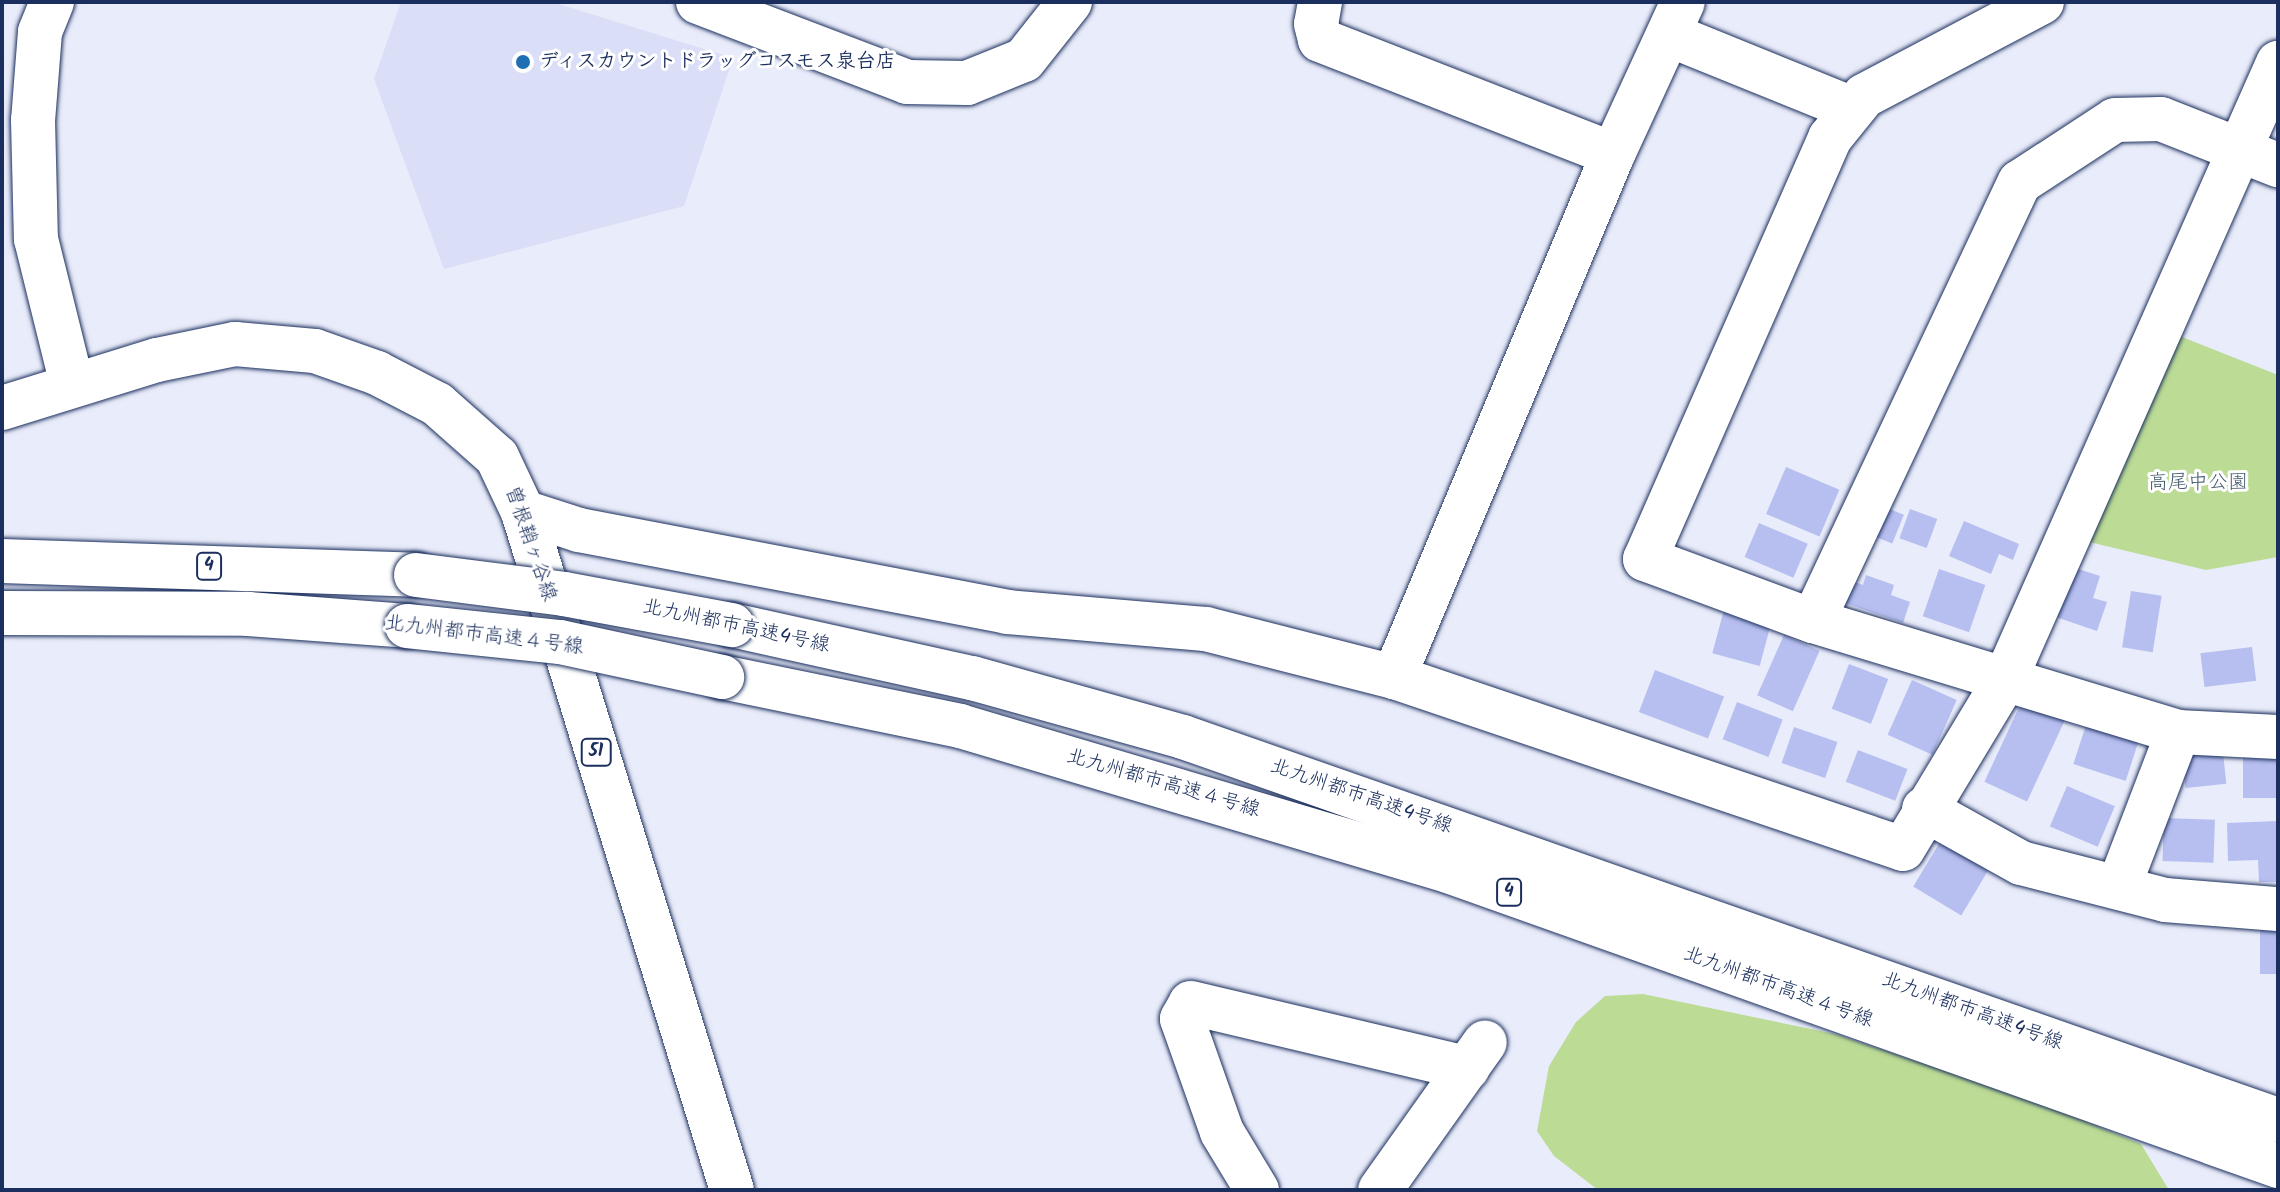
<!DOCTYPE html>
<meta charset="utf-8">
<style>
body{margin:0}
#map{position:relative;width:2280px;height:1192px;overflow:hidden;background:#e9ecfa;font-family:Kalam,"Klee One",sans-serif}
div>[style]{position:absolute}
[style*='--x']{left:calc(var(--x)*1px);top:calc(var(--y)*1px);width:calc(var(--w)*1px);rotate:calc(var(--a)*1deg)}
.built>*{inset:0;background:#dadef7}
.green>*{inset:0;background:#bcdc95}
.building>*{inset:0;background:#b7bff0;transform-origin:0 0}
.roads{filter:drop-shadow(0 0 2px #1b2f5e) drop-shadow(0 0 2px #1b2f5e)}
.minor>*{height:44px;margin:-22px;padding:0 22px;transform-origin:22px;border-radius:22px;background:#fff}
.major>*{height:44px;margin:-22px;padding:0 22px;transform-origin:22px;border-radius:22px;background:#fff}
.highway>*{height:44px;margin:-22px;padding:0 22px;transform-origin:22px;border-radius:22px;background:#fff}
.bridges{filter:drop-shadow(0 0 2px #1b2f5e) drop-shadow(0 0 2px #1b2f5e)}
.highway-bridge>*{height:44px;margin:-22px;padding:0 22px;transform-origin:22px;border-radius:22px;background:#fff}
.dots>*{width:22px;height:22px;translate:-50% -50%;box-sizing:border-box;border:4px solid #fff;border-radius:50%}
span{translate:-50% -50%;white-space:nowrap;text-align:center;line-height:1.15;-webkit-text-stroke:6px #fff;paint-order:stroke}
.shield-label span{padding:2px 6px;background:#fff;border:2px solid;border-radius:6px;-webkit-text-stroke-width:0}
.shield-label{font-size:18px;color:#1b2f5e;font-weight:700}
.poi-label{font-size:20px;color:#1b2f5e;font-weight:700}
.left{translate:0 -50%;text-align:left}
.park-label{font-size:20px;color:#435a6c}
.street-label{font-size:20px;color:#1b2f5e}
.frame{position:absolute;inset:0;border:4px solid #1b2f5e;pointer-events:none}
</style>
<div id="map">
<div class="built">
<i style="clip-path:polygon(401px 2px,552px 2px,733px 58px,684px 206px,444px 269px,374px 79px)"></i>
</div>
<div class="green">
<i style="clip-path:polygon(2177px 335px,2278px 375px,2278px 557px,2206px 570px,2085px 541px)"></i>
<i style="clip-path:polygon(1643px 994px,1835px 1034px,2030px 1099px,2141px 1144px,2169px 1190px,1598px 1190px,1554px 1156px,1537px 1131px,1549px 1066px,1576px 1022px,1605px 996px)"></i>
</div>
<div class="building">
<i style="left:1786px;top:467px;width:58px;height:51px;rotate:23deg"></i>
<i style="left:1877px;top:504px;width:29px;height:31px;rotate:22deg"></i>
<i style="left:1910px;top:509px;width:29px;height:31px;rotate:20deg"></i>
<i style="clip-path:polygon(1964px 521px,2019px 544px,2013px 560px,1999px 554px,1991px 574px,1949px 556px)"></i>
<i style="left:1759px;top:523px;width:53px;height:37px;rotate:23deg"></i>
<i style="clip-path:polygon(2069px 566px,2100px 576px,2093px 598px,2107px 602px,2097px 631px,2053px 616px)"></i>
<i style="left:1939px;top:569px;width:49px;height:50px;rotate:19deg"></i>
<i style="clip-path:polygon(1866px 575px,1894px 585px,1891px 595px,1910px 602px,1903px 623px,1842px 602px,1850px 580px,1863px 585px)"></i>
<i style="left:2131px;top:591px;width:31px;height:57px;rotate:9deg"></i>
<i style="left:1725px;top:606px;width:49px;height:49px;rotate:15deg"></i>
<i style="left:1784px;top:635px;width:39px;height:66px;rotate:24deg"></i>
<i style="left:2252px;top:647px;width:34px;height:52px;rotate:83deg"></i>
<i style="left:1849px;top:664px;width:42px;height:48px;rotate:21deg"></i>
<i style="left:1655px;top:670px;width:74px;height:45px;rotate:21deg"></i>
<i style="left:1912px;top:680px;width:49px;height:60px;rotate:24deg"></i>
<i style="left:2022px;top:701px;width:47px;height:89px;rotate:25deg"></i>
<i style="left:1737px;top:702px;width:49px;height:40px;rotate:21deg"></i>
<i style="left:2086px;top:725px;width:55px;height:41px;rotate:18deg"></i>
<i style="left:1794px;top:727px;width:46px;height:38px;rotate:19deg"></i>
<i style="left:2222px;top:743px;width:41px;height:41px;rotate:84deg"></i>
<i style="left:1858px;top:750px;width:53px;height:34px;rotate:21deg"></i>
<i style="left:2278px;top:753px;width:45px;height:35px;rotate:90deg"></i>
<i style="left:2067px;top:786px;width:52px;height:44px;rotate:23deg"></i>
<i style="left:2164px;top:818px;width:51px;height:43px;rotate:2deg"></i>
<i style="clip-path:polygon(2278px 821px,2278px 882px,2259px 882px,2258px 860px,2228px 861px,2227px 823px)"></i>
<i style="left:1940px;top:842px;width:56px;height:52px;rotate:31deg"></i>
<i style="left:2260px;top:925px;width:18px;height:49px"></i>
</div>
<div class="roads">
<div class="minor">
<i style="--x:52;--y:2;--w:32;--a:112"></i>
<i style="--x:40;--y:32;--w:88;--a:94.5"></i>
<i style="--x:33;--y:120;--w:119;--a:88.6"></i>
<i style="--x:36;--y:239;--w:149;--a:76.1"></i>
<i style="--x:698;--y:2;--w:224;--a:20.9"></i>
<i style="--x:907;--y:82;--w:60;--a:1"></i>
<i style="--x:967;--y:83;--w:61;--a:-22"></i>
<i style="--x:1024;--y:60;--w:74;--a:-51.6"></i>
<i style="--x:1320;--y:2;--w:22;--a:100"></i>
<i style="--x:1316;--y:24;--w:16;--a:76"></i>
<i style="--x:1320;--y:40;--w:314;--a:21.3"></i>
<i style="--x:2042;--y:2;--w:201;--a:152.2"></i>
<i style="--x:1864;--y:96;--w:54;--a:129"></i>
<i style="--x:1830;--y:138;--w:460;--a:113.7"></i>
<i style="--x:1645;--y:559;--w:179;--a:20.3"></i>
<i style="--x:1813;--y:621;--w:382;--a:16.9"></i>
<i style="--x:2178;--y:732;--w:100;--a:2.9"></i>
<i style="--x:1670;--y:35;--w:196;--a:22.1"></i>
<i style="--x:523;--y:512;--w:59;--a:17.8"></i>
<i style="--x:579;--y:530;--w:436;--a:10.8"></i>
<i style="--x:1007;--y:612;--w:200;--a:4.9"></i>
<i style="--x:1206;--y:629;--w:194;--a:14.3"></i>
<i style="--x:1394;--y:677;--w:537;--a:18.67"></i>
<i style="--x:1903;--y:849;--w:197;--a:-58.9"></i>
<i style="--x:2005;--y:680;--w:675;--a:-66.13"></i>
<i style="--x:1813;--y:621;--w:485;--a:-64.8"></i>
<i style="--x:2020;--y:182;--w:113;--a:-33.1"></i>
<i style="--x:2115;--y:120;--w:46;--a:-1.2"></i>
<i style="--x:2161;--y:119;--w:126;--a:21.5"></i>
<i style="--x:1394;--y:677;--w:567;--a:-67.28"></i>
<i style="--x:1613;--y:154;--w:167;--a:-65.3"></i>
<i style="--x:1924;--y:809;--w:111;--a:29.1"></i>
<i style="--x:2021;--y:863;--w:149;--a:14.4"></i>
<i style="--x:2165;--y:900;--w:113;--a:4.6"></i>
<i style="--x:2119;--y:886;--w:165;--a:-69"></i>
<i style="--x:1257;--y:1190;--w:68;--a:-121.1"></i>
<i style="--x:1222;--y:1132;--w:120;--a:-109.5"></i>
<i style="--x:1182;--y:1019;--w:18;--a:-61"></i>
<i style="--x:1191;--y:1003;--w:284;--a:13.3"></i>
<i style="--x:1380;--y:1190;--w:181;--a:-54.6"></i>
</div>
<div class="major">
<i style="--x:2;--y:408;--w:162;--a:-17.2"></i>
<i style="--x:157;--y:360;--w:80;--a:-11.6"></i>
<i style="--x:235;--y:344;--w:80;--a:5"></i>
<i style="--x:315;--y:351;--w:66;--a:19.5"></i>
<i style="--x:377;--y:373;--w:68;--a:27.3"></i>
<i style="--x:437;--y:404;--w:80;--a:41.5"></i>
<i style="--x:497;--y:457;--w:61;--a:64.7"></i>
<i style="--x:523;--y:512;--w:709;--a:72.87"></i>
</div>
<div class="highway">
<i style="--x:2;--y:561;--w:414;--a:1.9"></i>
<i style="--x:2;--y:613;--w:246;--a:0.2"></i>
<i style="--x:248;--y:614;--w:159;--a:4.3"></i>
<i style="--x:732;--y:625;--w:246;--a:12.5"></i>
<i style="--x:972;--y:678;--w:219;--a:15.6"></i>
<i style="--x:1183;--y:737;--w:1160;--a:19.28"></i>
<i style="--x:722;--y:677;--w:243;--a:11.6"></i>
<i style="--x:960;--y:726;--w:509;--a:16.55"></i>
<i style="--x:1448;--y:871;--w:881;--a:19.57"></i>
</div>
</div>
<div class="bridges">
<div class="highway-bridge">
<i style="--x:416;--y:575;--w:149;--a:7.3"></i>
<i style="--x:564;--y:594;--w:171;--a:10.5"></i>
<i style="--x:407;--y:626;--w:154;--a:6"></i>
<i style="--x:560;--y:642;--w:166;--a:12.2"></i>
</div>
</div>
<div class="dots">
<i style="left:523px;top:62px;background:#1f6fb2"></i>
</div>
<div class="shield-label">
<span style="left:209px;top:566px">4</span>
<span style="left:596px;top:752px">51</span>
<span style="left:1509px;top:892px">4</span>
</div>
<div class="poi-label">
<span class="left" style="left:539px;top:62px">ディスカウントドラッグコスモス泉台店</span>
</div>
<div class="park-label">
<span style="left:2198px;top:483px">高尾中公園</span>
</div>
<div class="street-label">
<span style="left:530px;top:544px;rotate:71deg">曽根鞘ヶ谷線</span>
<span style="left:736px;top:627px;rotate:12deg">北九州都市高速4号線</span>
<span style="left:484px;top:636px;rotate:7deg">北九州都市高速４号線</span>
<span style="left:1163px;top:784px;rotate:16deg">北九州都市高速４号線</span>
<span style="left:1361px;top:797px;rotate:19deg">北九州都市高速4号線</span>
<span style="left:1778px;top:988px;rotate:20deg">北九州都市高速４号線</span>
<span style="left:1972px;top:1012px;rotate:20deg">北九州都市高速4号線</span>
</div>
<div class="frame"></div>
</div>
